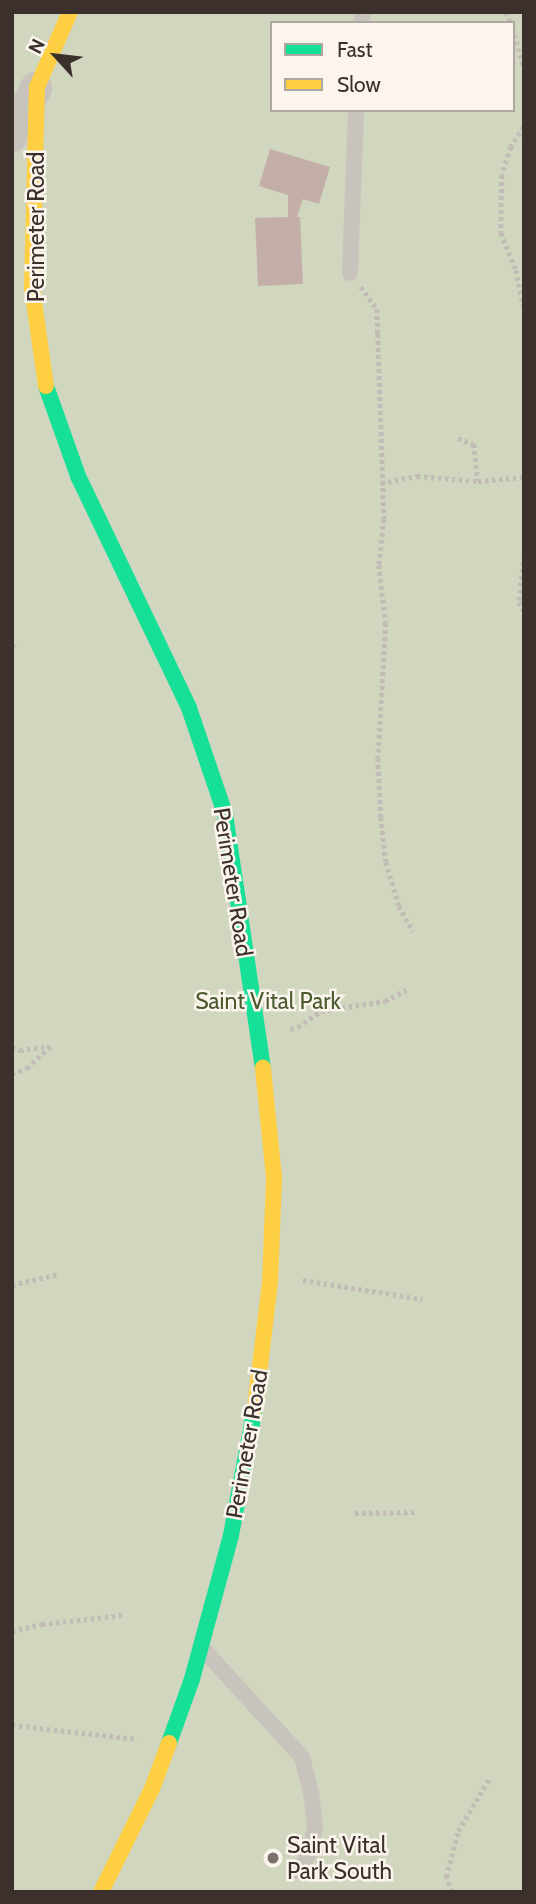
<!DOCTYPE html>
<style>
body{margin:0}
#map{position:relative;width:536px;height:1904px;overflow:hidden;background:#f0ebe5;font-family:Cabin,sans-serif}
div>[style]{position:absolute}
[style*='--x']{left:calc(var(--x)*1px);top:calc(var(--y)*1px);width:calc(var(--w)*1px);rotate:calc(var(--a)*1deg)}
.green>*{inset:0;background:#d1d6bf}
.building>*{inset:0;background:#c3afa7}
.path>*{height:4.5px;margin-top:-2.25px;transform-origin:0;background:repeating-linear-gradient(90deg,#c2bbb6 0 3.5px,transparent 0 7px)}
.lane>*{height:16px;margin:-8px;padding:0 8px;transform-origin:8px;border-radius:8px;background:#c9c3be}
.street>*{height:32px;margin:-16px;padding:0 16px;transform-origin:16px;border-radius:16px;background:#c9c3be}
.fast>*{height:16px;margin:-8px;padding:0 8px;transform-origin:8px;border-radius:8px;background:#16e098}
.slow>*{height:16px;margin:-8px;padding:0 8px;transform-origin:8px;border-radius:8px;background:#ffcf43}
.dots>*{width:19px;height:19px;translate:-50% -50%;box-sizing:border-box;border:4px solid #fbf5ee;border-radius:50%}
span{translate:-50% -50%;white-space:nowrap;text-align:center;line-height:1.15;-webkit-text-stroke:5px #fbf5ee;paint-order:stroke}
.street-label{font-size:23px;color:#3b302b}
.park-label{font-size:23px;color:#4a5a2e}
.poi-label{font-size:23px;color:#3b302b}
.left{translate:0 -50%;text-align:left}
.frame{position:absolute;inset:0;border:14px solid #3b302b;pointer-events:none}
.legend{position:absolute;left:270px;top:21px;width:245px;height:91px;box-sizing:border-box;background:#fbf5ee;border:2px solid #aea6a0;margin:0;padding:9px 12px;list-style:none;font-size:21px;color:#3b302b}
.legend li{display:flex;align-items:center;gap:14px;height:35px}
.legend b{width:35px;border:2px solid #aea6a0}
.north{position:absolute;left:21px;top:21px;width:70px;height:70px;-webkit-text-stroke:5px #fbf5ee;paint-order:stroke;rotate:297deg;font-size:19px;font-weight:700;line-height:28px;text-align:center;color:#3b302b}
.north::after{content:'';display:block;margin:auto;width:24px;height:32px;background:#3b302b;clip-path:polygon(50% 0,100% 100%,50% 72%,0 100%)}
</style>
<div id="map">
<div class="green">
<i style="clip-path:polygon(evenodd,12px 12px,524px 12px,524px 1892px,12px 1892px,12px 12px,272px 23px,513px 23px,513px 110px,272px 110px,272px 23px)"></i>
</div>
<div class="building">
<i style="clip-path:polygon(270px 149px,330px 167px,319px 204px,303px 199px,297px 217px,300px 217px,303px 284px,258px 286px,255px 218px,288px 217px,288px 195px,259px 186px)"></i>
</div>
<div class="path">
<i style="--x:506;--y:12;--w:12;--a:66"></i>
<i style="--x:513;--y:28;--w:42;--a:75"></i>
<i style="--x:524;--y:127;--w:24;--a:123"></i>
<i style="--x:511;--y:147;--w:29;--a:108"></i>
<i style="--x:502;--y:175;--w:58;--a:91"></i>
<i style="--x:501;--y:233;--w:40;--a:68"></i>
<i style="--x:516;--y:270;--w:40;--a:78"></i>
<i style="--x:361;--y:287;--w:27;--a:54"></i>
<i style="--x:377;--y:309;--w:25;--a:88"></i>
<i style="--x:378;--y:334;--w:185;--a:88.1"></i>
<i style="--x:384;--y:519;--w:46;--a:96.2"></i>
<i style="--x:379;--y:565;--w:58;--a:83.1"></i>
<i style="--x:386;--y:623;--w:135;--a:93.4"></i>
<i style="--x:378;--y:758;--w:59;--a:87.1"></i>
<i style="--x:381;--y:817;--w:45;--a:83.7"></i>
<i style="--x:386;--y:862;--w:46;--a:73.5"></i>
<i style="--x:399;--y:906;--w:29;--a:61"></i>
<i style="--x:458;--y:438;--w:17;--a:21"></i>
<i style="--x:474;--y:444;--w:37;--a:84"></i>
<i style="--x:381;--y:483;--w:37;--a:-11"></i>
<i style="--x:417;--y:476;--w:61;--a:4.7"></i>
<i style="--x:478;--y:481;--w:46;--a:-5"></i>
<i style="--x:524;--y:555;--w:47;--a:96.1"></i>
<i style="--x:519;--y:602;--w:10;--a:61"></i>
<i style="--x:12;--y:646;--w:5;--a:-37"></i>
<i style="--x:290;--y:1029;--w:8;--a:-14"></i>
<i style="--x:298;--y:1027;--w:28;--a:-35"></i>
<i style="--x:321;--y:1011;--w:65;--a:-8.9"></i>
<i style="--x:385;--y:1001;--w:24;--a:-28"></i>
<i style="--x:12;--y:1047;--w:9;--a:21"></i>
<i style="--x:20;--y:1050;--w:29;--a:-8"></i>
<i style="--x:12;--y:1074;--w:16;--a:-22"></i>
<i style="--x:27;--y:1068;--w:33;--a:-43"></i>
<i style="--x:303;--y:1280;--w:121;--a:9.1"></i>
<i style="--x:12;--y:1285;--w:48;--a:-13.2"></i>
<i style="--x:355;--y:1513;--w:60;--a:-1"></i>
<i style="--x:12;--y:1631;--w:31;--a:-13"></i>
<i style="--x:42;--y:1624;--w:82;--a:-6.3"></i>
<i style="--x:12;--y:1725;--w:126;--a:6.4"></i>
<i style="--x:452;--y:1892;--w:16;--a:-112"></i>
<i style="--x:446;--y:1877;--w:48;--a:-75.4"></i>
<i style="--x:458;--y:1831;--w:61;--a:-59.2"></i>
</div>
<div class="lane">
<i style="--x:362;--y:23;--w:11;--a:-85"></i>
<i style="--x:350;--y:273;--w:163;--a:-87.9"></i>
<i style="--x:202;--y:1648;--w:148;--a:47.5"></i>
<i style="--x:302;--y:1757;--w:36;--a:76"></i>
<i style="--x:311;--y:1792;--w:35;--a:83"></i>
<i style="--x:315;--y:1827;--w:25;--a:101"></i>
<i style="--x:310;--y:1852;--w:22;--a:120"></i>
</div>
<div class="street">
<i style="--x:12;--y:136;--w:54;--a:-63.4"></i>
</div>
<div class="fast">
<i style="--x:46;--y:386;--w:96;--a:70.4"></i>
<i style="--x:78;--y:476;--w:257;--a:64.4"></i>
<i style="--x:189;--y:708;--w:112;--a:71.2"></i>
<i style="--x:225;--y:814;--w:257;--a:81.5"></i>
<i style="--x:169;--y:1743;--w:68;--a:-70.2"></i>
<i style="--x:192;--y:1679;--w:149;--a:-74.8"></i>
<i style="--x:231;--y:1535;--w:129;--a:-79.3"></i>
</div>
<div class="slow">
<i style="--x:46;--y:386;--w:99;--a:-98.1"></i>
<i style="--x:32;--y:288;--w:201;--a:-88.6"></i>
<i style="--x:37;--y:87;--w:82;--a:-66.3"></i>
<i style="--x:255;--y:1408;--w:126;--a:-83.2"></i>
<i style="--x:270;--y:1283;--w:106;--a:-87.8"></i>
<i style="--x:274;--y:1177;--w:110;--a:-95.8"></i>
<i style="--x:101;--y:1892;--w:115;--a:-63.7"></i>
<i style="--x:152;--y:1789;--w:49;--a:-69.7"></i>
</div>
<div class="dots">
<i style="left:273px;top:1858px;background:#7a716c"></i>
</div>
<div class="street-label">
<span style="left:36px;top:227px;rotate:-90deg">Perimeter Road</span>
<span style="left:233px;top:882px;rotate:81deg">Perimeter Road</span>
<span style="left:247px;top:1444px;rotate:-80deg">Perimeter Road</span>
</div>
<div class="park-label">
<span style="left:268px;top:1001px">Saint Vital Park</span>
</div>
<div class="poi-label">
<span class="left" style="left:287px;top:1858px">Saint Vital<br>Park South</span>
</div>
<div class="frame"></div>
<ul class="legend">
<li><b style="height:9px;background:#16e098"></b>Fast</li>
<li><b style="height:9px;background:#ffcf43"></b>Slow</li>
</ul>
<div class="north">N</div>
</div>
